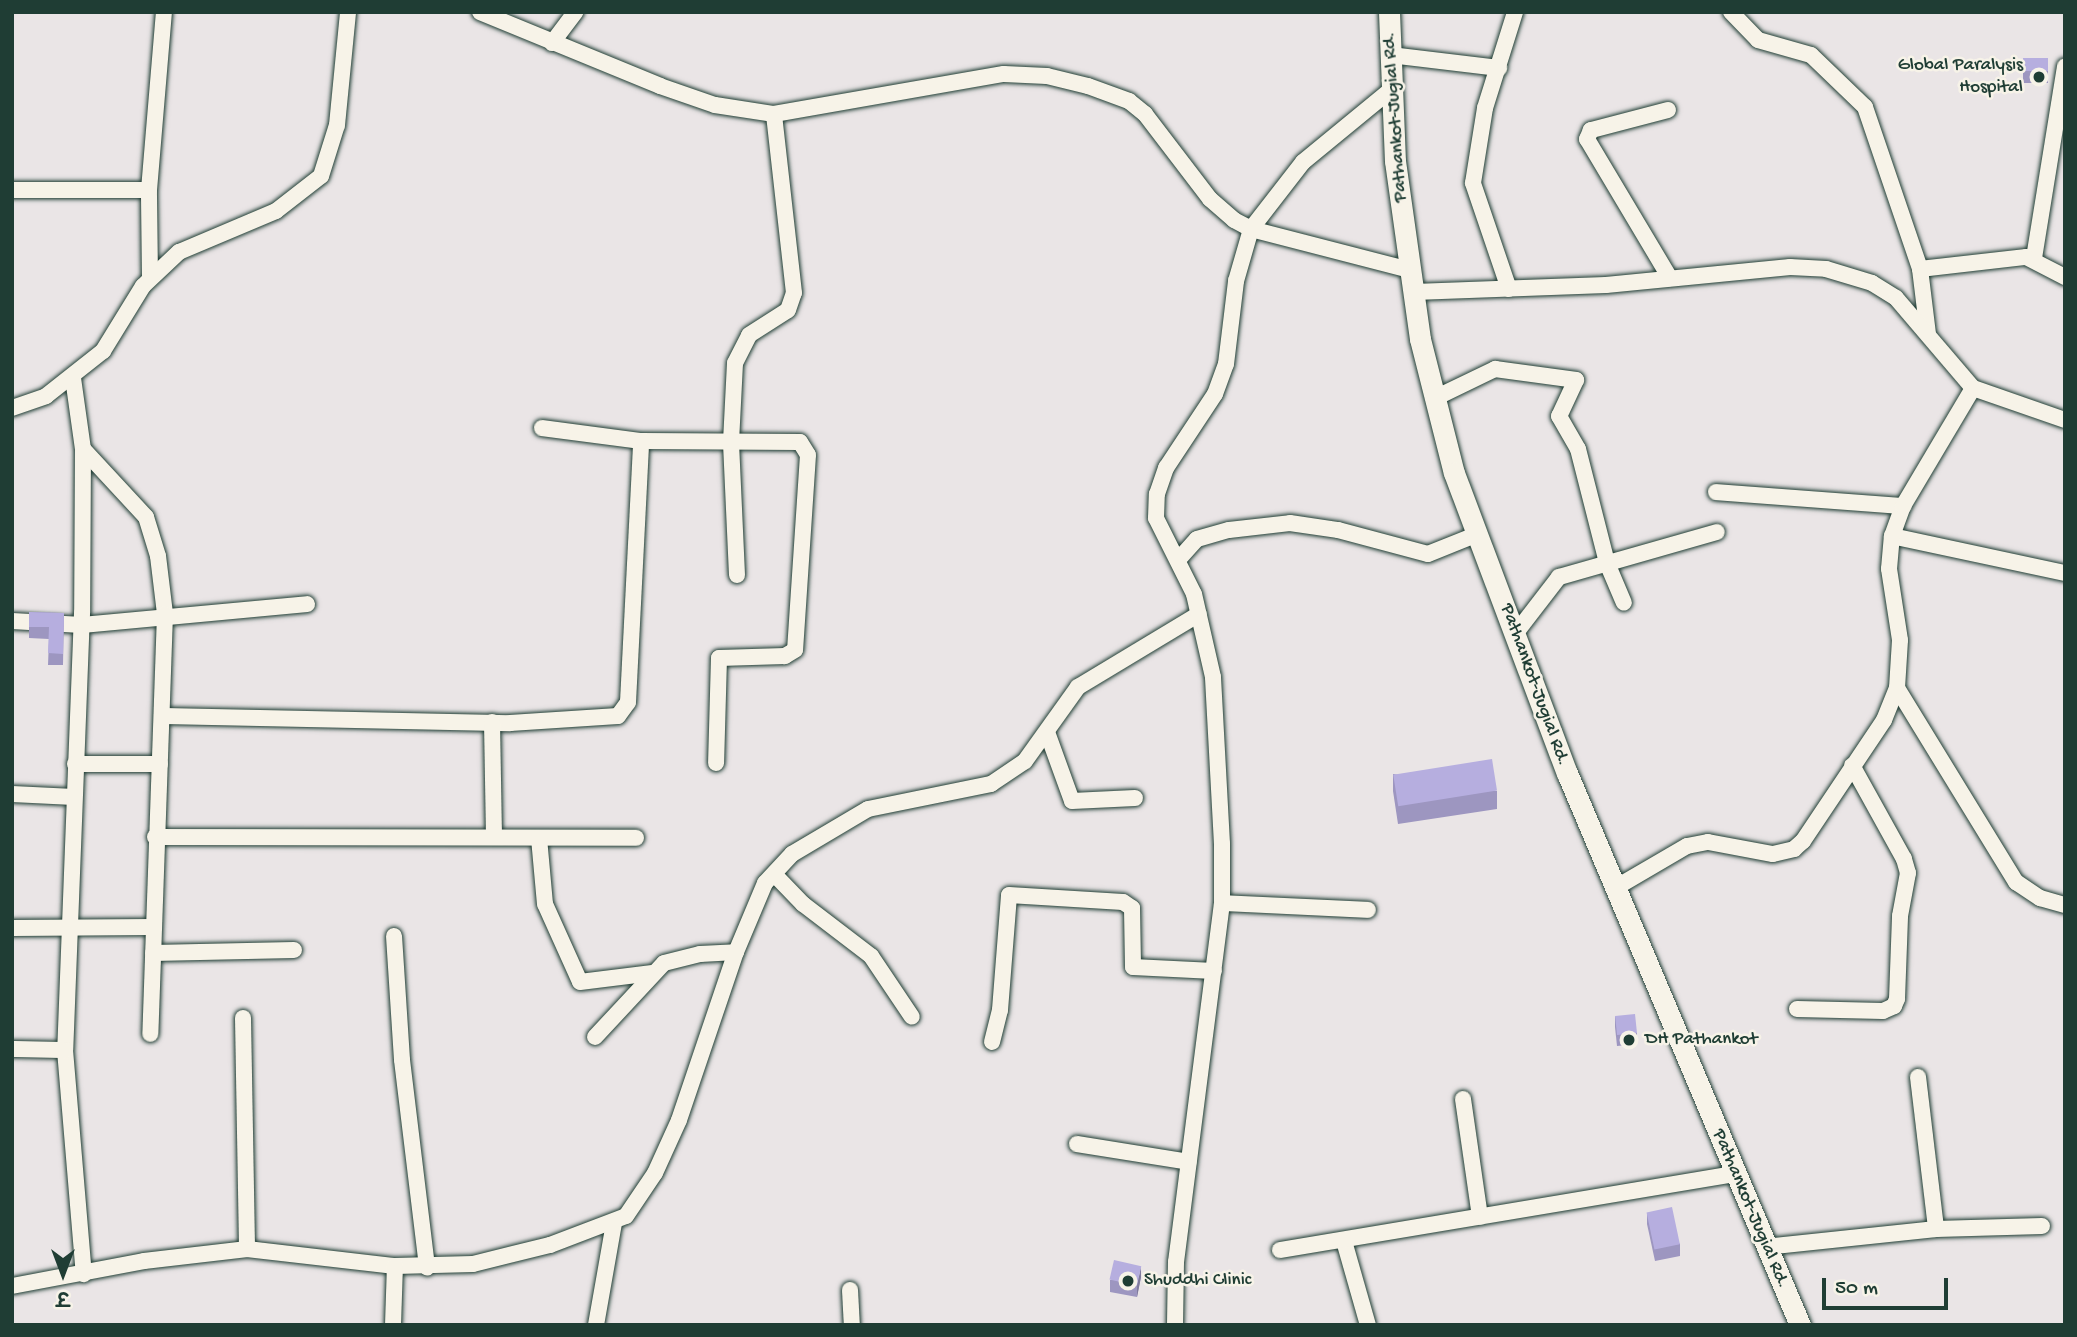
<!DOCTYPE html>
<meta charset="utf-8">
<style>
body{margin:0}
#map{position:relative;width:2077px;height:1337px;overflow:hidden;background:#eae5e6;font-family:"Gochi Hand","Playpen Sans Deva",sans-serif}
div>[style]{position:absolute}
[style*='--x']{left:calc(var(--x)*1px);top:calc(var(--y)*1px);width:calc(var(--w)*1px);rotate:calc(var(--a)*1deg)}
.roads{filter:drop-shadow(0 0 2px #1f3d34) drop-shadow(0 0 2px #1f3d34)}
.minor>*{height:16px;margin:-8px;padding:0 8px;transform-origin:8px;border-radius:8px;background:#f7f3e8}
.major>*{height:21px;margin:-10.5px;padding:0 10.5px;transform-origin:10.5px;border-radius:10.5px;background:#f7f3e8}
.wall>*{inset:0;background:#9d96c0;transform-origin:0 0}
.shaded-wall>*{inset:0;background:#7f7a9c}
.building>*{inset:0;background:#b6aedf;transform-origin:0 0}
.dots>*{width:19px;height:19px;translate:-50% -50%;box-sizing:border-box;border:4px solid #f7f3e8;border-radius:50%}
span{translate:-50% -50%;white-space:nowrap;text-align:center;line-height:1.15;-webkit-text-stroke:5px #f7f3e8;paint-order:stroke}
.poi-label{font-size:19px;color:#1f3d34}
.right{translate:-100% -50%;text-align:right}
.left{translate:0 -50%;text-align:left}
.street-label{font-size:19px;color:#1f3d34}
.frame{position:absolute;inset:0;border:14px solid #1f3d34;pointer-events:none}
.north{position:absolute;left:28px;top:1239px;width:70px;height:70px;-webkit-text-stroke:5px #f7f3e8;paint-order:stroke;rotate:180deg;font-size:19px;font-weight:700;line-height:28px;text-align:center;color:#1f3d34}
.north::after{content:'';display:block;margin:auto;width:24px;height:32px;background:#1f3d34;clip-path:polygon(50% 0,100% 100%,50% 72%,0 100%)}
.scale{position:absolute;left:1822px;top:1278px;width:126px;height:32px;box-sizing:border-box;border:4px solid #1f3d34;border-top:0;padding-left:9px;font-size:21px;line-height:24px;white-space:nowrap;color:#1f3d34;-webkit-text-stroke:5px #f7f3e8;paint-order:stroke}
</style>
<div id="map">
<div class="roads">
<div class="minor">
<i style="--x:480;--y:12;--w:195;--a:22.3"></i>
<i style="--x:660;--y:86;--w:58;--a:19.1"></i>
<i style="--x:715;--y:105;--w:60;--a:8.7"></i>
<i style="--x:774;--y:114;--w:233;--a:-9.9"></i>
<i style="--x:1004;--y:74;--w:43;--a:2.7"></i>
<i style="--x:1047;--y:76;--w:42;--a:13.7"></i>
<i style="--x:1088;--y:86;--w:44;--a:20.1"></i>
<i style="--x:1129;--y:101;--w:21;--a:39"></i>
<i style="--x:1145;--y:114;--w:107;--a:52.6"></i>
<i style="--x:1210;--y:199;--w:32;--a:41"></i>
<i style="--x:1234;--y:220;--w:19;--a:28"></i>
<i style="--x:1251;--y:229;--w:164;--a:14.5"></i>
<i style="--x:1731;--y:12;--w:39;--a:46"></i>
<i style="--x:1758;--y:40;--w:55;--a:15.8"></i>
<i style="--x:1811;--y:55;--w:75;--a:43.9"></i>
<i style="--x:1865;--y:107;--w:171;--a:71.2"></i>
<i style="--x:1920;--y:269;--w:65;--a:83"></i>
<i style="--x:552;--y:43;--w:39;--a:-53"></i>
<i style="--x:1390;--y:55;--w:110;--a:6.8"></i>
<i style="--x:1668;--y:110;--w:80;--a:165.4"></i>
<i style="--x:1591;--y:130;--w:10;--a:114"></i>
<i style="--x:1587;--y:139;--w:162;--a:59.2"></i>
<i style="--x:12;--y:190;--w:137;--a:0"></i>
<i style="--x:2034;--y:258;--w:194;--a:-80.8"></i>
<i style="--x:1920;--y:269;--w:107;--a:-6.5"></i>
<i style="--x:2026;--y:257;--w:44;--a:27.1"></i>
<i style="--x:150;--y:278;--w:88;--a:-90.7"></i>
<i style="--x:149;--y:190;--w:179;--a:-85.2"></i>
<i style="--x:1509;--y:289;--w:112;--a:-108.8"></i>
<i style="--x:1473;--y:183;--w:76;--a:-80.9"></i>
<i style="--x:1485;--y:108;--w:101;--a:-72.6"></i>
<i style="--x:1414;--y:292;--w:192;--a:-2.1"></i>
<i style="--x:1606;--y:285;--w:185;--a:-5.6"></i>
<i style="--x:1790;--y:267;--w:36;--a:3"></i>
<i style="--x:1826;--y:269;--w:48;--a:16.9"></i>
<i style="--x:1872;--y:283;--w:28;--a:32"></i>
<i style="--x:1896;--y:298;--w:118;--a:49.5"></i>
<i style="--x:1973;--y:388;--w:97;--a:19.2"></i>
<i style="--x:73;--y:378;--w:72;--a:82"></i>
<i style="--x:83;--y:449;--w:164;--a:90.3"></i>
<i style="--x:82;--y:613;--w:437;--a:92.2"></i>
<i style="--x:65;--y:1050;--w:225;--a:85.2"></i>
<i style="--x:1435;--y:398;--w:67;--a:-25.8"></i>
<i style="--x:1495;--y:369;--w:82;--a:7.7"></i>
<i style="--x:1576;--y:380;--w:40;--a:115"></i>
<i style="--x:1559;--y:416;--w:38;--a:60"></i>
<i style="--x:1578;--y:449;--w:118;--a:75.7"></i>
<i style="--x:1607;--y:563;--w:43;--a:67"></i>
<i style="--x:12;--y:408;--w:36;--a:-19"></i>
<i style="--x:46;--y:396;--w:73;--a:-38.3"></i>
<i style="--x:103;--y:351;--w:76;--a:-58.4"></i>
<i style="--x:143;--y:286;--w:50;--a:-43.4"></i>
<i style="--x:179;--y:252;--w:105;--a:-22.9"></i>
<i style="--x:276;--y:211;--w:57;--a:-37.9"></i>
<i style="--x:321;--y:176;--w:53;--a:-72.6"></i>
<i style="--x:337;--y:125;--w:114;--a:-84.4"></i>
<i style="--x:542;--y:428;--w:100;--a:7.5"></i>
<i style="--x:83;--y:449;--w:93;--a:47.2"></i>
<i style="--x:146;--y:517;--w:41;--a:72.9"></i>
<i style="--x:158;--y:556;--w:58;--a:83.1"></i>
<i style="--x:165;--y:614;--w:420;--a:92"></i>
<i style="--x:1716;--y:492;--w:188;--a:4.3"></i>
<i style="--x:1892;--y:536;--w:177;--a:12.1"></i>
<i style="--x:1178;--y:560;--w:28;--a:-48"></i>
<i style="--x:1197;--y:539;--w:33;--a:-16"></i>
<i style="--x:1229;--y:530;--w:61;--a:-6.5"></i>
<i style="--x:1290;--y:523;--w:49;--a:8.3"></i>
<i style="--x:1338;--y:530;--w:93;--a:14.9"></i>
<i style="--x:1428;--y:554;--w:54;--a:-21.8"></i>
<i style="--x:737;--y:575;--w:133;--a:-92.6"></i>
<i style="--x:731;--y:442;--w:79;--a:-87.1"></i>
<i style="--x:735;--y:363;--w:31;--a:-63"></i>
<i style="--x:749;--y:335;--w:46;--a:-32.7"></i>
<i style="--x:788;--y:310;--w:18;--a:-71"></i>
<i style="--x:794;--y:293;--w:180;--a:-96.4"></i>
<i style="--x:12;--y:621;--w:70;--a:3.3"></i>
<i style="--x:82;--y:625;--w:226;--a:-5.3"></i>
<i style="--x:1515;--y:634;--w:72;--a:-52.3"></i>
<i style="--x:1559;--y:577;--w:164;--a:-15.9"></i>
<i style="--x:1897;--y:688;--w:228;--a:58.5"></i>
<i style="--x:2016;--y:882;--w:29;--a:34"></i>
<i style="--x:2040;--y:898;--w:26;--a:16"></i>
<i style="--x:164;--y:716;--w:346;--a:1.2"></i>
<i style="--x:510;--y:723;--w:108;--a:-3.7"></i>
<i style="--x:618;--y:716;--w:17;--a:-54"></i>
<i style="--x:628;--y:702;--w:261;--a:-87.1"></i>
<i style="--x:641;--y:441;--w:159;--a:0.4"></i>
<i style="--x:800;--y:442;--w:15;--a:58"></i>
<i style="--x:808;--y:455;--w:195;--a:93.8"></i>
<i style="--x:795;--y:650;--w:12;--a:149"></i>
<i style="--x:785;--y:656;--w:66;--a:178.3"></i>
<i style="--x:719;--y:658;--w:105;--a:91.6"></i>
<i style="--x:492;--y:722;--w:115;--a:89"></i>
<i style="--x:1047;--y:732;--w:73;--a:70.1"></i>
<i style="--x:1072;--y:801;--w:63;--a:-2.7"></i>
<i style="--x:75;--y:764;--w:85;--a:0"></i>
<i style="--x:12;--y:794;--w:62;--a:2.8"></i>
<i style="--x:155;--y:837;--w:481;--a:0.1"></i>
<i style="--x:539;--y:838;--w:66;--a:84.8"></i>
<i style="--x:545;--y:904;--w:85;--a:65.8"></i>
<i style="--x:580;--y:982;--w:73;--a:-7.1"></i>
<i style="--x:774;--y:874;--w:42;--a:46"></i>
<i style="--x:803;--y:904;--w:86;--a:37.4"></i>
<i style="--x:871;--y:956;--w:73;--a:56.1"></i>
<i style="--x:1615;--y:888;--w:83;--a:-30.3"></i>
<i style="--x:1687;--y:846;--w:21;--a:-11"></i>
<i style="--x:1708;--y:842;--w:66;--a:10.5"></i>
<i style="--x:1773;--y:854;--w:22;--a:-13"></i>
<i style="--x:1794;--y:849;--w:12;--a:-42"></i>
<i style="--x:1803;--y:841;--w:146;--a:-56.2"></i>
<i style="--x:1884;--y:720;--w:35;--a:-68"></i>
<i style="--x:1897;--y:688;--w:48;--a:-86.4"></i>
<i style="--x:1900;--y:640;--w:72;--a:-98.8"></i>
<i style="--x:1889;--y:569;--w:33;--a:-85"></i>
<i style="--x:1892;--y:536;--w:32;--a:-70"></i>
<i style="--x:1903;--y:506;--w:137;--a:-59.3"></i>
<i style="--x:1222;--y:903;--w:146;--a:2.7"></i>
<i style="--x:12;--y:928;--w:141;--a:-0.4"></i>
<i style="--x:394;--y:936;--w:124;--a:86.3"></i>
<i style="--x:402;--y:1060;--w:209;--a:83.1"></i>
<i style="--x:153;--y:953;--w:141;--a:-1.2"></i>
<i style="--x:1797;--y:1009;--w:86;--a:1.3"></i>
<i style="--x:1883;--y:1011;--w:12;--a:-24"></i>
<i style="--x:1894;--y:1006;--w:8;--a:-67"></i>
<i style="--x:1897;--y:999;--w:83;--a:-87.9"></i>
<i style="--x:1900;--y:916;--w:44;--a:-79.5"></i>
<i style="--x:1908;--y:873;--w:15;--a:-106"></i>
<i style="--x:1904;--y:859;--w:107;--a:-119"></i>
<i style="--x:243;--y:1018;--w:231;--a:89"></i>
<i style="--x:595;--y:1037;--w:101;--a:-47"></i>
<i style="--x:664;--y:963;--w:37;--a:-14"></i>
<i style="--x:700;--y:954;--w:36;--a:-3"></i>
<i style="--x:992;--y:1042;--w:33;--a:-76"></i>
<i style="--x:1000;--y:1010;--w:115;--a:-85.5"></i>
<i style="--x:1009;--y:895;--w:114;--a:3.5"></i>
<i style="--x:1123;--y:902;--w:11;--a:34"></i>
<i style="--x:1132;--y:908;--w:59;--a:89"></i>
<i style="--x:1133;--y:967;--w:81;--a:2.8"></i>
<i style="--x:12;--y:1049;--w:53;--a:1.1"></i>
<i style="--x:1918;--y:1077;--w:153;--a:83.2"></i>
<i style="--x:1463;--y:1099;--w:119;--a:81.8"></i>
<i style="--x:1077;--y:1144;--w:113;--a:9.1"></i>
<i style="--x:1344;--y:1241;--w:87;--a:74.1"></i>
<i style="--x:1765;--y:1247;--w:172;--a:-6"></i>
<i style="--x:1936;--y:1229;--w:106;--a:-1.6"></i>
<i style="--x:1280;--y:1250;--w:460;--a:-9.5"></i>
<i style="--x:12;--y:1286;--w:134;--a:-10.7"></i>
<i style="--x:144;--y:1261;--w:104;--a:-6.6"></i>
<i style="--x:247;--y:1249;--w:149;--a:6.6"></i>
<i style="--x:395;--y:1266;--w:78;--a:-1.5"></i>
<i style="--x:473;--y:1264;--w:79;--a:-13.9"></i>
<i style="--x:550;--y:1245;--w:81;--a:-20.9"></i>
<i style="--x:626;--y:1216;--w:52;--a:-56"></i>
<i style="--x:655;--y:1173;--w:58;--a:-65.6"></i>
<i style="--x:679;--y:1120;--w:177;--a:-71.3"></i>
<i style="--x:736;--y:952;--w:75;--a:-67.2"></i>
<i style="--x:765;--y:883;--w:40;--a:-47"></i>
<i style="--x:792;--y:854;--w:88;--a:-30.6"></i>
<i style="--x:868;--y:809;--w:126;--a:-11.5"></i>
<i style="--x:991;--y:784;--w:41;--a:-34.1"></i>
<i style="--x:1025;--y:761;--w:91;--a:-54.4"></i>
<i style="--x:1078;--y:687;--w:141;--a:-31.1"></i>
<i style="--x:850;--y:1290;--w:35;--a:87"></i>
<i style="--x:393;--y:1325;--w:59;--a:-88.1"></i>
<i style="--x:596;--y:1325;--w:104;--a:-80"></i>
<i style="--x:1175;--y:1325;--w:63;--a:-89.1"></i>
<i style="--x:1176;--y:1262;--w:362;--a:-82.7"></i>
<i style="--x:1222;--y:903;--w:59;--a:-90"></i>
<i style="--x:1222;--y:844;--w:167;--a:-93.1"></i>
<i style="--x:1213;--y:677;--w:85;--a:-102.9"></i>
<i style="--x:1194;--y:594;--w:85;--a:-116.6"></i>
<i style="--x:1156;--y:518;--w:24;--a:-88"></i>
<i style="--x:1157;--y:494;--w:28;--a:-71"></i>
<i style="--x:1166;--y:468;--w:89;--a:-56.5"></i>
<i style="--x:1215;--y:394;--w:32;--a:-70"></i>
<i style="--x:1226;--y:364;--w:84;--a:-83.1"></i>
<i style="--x:1236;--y:281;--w:54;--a:-73.9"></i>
<i style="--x:1251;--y:229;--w:85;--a:-52.2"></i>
<i style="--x:1303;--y:162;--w:115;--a:-39.4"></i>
</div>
<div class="major">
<i style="--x:1389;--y:12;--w:149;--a:87.7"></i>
<i style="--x:1395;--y:161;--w:180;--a:82"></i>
<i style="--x:1420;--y:339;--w:138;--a:75.8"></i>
<i style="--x:1454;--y:473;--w:321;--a:69.4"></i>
<i style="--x:1567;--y:773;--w:599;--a:67.12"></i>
</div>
</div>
<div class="wall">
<i style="left:2023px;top:58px;width:25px;height:25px"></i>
<i style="clip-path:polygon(29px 612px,64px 613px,63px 665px,48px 665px,49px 639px,29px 638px)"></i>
<i style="clip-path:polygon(1393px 774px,1497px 791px,1497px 809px,1398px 824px,1393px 791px)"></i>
<i style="clip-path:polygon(1615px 1016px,1637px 1033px,1637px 1044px,1617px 1046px,1615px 1027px)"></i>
<i style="clip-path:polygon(1647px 1213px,1680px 1244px,1680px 1256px,1655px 1261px,1647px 1224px)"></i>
<i style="clip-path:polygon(1141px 1277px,1137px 1297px,1110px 1292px,1110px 1280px)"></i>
</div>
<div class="shaded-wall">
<i style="clip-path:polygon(1141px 1266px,1141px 1277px,1137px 1297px,1137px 1286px)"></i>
</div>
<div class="building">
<i style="left:2023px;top:58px;width:25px;height:13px"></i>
<i style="clip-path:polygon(29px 612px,64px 613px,63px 654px,48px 653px,49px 627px,29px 627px)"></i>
<i style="left:1492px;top:759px;width:32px;height:100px;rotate:81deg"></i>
<i style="left:1635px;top:1014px;width:19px;height:20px;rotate:84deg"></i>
<i style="left:1672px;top:1207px;width:38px;height:26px;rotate:78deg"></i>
<i style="left:1114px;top:1260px;width:28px;height:20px;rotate:13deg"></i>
</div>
<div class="dots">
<i style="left:2039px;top:77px;background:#1f3d34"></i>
<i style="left:1629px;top:1040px;background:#1f3d34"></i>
<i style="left:1128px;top:1281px;background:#1f3d34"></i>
</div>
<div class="poi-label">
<span class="right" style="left:2023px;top:77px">Global Paralysis<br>Hospital</span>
<span class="left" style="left:1645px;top:1040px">DH Pathankot</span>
<span class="left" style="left:1144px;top:1281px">Shuddhi Clinic</span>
</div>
<div class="street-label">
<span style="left:1396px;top:117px;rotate:-94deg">Pathankot-Jugial Rd.</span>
<span style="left:1534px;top:685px;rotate:70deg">Pathankot-Jugial Rd.</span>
<span style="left:1750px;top:1209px;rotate:67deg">Pathankot-Jugial Rd.</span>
</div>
<div class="frame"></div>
<div class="north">उ</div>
<div class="scale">50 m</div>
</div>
